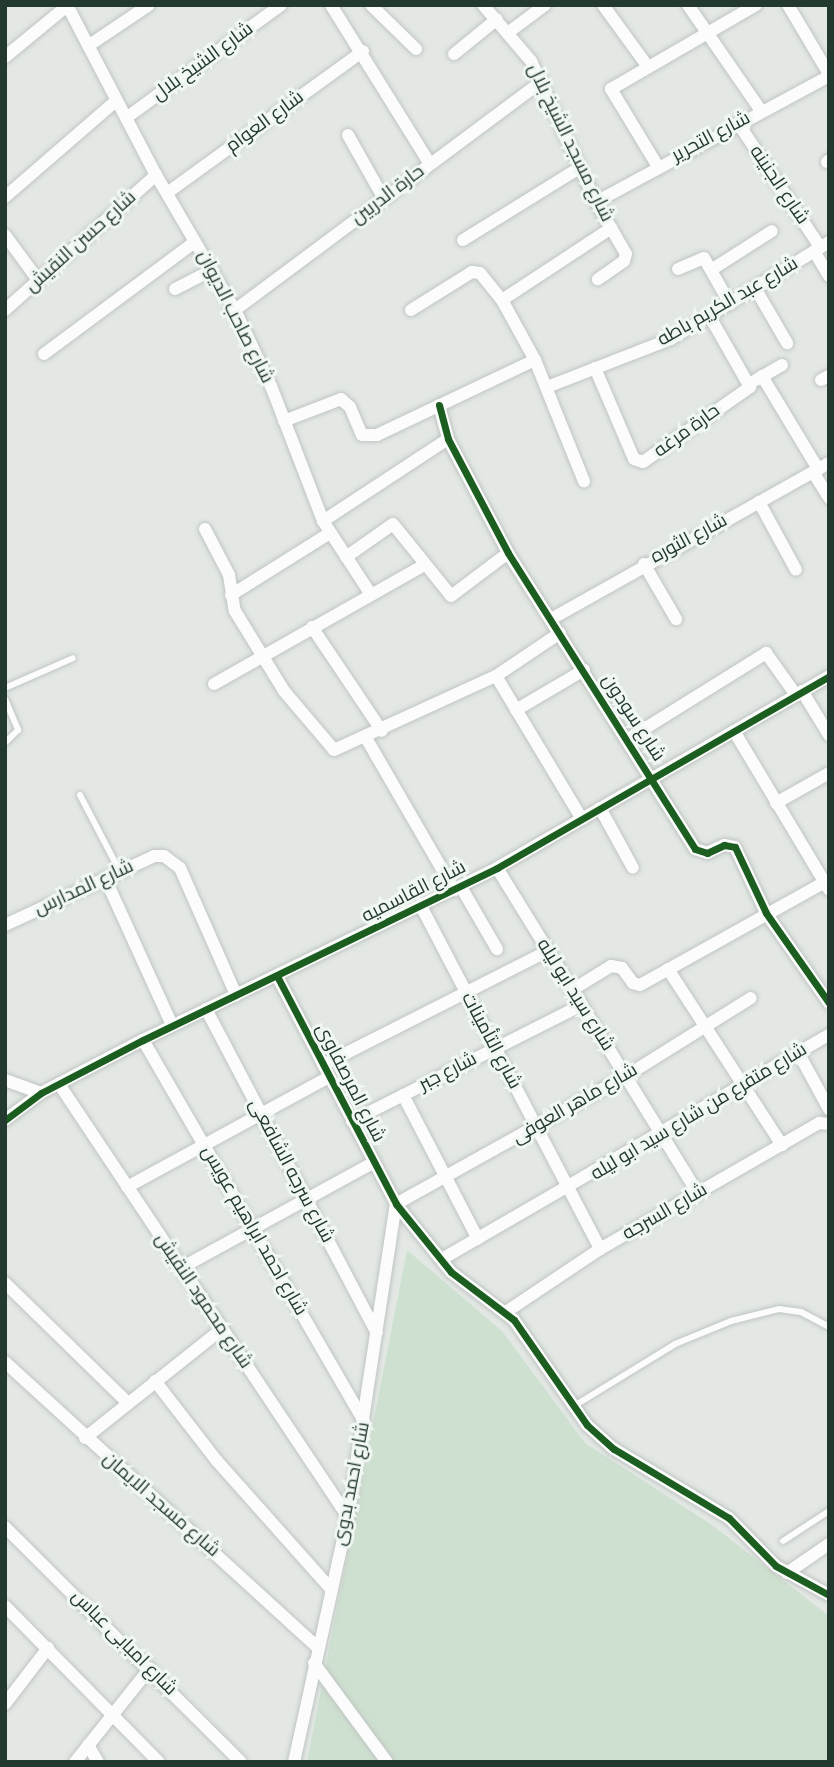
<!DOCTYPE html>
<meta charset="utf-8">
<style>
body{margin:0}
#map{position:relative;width:834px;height:1767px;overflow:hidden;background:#e3e8e5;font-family:"Source Sans 3",Cairo,sans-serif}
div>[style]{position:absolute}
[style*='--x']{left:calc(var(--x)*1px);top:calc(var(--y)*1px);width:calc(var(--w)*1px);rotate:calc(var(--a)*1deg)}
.green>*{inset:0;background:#cee0d0}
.roads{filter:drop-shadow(0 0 2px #c0c5c2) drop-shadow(0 0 2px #c0c5c2)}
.lane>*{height:6px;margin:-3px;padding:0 3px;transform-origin:3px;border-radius:3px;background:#fbfcfb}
.street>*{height:12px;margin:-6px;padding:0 6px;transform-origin:6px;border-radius:6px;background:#fbfcfb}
.cycleway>*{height:7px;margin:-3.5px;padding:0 3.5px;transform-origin:3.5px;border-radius:3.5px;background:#1b5e20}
span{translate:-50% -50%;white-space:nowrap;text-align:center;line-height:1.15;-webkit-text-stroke:6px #f1f7f3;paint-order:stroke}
.street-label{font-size:19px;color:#233930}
.frame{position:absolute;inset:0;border:7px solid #233930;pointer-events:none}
</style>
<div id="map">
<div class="green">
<i style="clip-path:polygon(407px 1250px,502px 1331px,585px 1443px,712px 1525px,829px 1616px,829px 1762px,307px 1762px)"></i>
</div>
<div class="roads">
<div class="lane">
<i style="--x:5;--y:688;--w:74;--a:-23.8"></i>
<i style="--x:5;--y:699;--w:34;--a:67"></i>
<i style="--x:18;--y:730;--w:18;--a:135"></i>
<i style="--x:80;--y:795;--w:87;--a:62.5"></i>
<i style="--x:574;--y:1406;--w:119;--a:-31.5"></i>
<i style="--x:675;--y:1344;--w:61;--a:-22.3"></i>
<i style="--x:731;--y:1321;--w:49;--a:-14"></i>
<i style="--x:779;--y:1309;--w:22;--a:8"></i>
<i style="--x:801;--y:1312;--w:32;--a:28"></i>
<i style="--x:783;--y:1541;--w:55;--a:-33.1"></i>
</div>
<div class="street">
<i style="--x:67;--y:5;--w:192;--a:62.4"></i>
<i style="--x:156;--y:175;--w:156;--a:59.7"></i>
<i style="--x:235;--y:310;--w:84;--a:64.7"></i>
<i style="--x:271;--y:386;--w:145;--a:68.9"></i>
<i style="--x:323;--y:521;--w:86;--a:56.9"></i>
<i style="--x:331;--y:5;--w:187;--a:58.1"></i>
<i style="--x:371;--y:5;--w:63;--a:44.4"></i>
<i style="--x:483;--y:5;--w:74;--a:49.4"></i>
<i style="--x:531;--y:61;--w:155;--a:65.3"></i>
<i style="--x:596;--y:202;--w:60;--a:60"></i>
<i style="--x:626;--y:254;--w:7;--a:106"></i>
<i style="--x:624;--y:261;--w:32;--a:145"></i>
<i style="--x:603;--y:5;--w:77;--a:54"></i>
<i style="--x:688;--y:5;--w:129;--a:55.4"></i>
<i style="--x:788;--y:5;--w:80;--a:59.3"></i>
<i style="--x:509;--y:32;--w:45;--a:-36.9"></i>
<i style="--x:88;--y:46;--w:73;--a:-33.9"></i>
<i style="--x:454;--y:54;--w:55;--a:-39.1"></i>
<i style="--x:5;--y:57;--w:80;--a:-39.4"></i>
<i style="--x:126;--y:118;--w:192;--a:-36.1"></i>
<i style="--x:738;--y:123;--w:149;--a:56.5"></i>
<i style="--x:348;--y:135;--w:73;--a:60.6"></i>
<i style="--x:827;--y:162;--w:3;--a:-45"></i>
<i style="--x:657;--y:165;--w:89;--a:-121.2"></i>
<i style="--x:611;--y:89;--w:168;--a:-30.1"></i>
<i style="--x:167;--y:193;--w:242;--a:-35.9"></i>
<i style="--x:5;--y:197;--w:147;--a:-40.9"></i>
<i style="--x:596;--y:202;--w:265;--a:-28.4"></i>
<i style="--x:5;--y:235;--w:56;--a:53.7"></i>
<i style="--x:463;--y:240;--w:137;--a:-31.8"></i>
<i style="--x:814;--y:251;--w:29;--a:59"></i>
<i style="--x:678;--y:269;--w:28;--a:-23"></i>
<i style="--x:704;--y:258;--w:53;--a:60.5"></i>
<i style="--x:711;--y:270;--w:72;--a:-32.6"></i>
<i style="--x:755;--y:288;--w:64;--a:59.8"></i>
<i style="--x:175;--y:289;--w:42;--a:-27.2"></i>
<i style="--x:502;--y:300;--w:131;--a:-33.4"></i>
<i style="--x:5;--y:310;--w:203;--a:-41.8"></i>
<i style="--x:235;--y:310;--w:383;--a:-36.7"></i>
<i style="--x:411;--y:310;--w:72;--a:-31.9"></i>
<i style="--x:472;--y:272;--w:8;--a:7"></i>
<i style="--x:480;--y:273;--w:35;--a:51"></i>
<i style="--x:502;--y:300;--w:68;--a:61.2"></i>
<i style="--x:535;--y:360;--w:131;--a:68"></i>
<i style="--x:44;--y:354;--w:188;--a:-36.6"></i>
<i style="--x:595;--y:368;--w:99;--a:66.8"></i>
<i style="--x:634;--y:459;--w:9;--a:18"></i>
<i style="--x:643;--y:462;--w:131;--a:-35"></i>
<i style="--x:750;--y:387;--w:81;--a:-119.7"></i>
<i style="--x:762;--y:376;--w:109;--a:58.9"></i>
<i style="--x:756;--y:380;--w:30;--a:-30"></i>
<i style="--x:821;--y:380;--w:9;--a:-27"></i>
<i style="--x:547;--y:387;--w:133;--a:-21.2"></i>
<i style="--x:671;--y:339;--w:185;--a:-31.5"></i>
<i style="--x:439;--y:405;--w:35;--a:75"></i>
<i style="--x:448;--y:439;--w:129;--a:62.2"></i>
<i style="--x:508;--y:553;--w:350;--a:57.7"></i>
<i style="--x:695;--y:849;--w:13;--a:18"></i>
<i style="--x:707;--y:853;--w:19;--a:-25"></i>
<i style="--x:724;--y:845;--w:11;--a:10"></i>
<i style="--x:735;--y:847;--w:73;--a:64.8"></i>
<i style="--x:766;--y:913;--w:110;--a:55"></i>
<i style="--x:284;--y:421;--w:61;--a:-21.1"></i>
<i style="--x:341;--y:399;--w:12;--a:42"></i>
<i style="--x:350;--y:407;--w:30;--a:67"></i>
<i style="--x:362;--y:435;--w:15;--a:0"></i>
<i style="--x:377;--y:435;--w:175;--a:-25.4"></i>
<i style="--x:813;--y:472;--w:31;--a:58"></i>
<i style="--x:759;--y:502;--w:77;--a:61.4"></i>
<i style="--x:323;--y:521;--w:149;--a:-33.3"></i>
<i style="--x:205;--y:529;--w:52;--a:62.4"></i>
<i style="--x:229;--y:575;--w:36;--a:81"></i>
<i style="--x:235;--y:611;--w:94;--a:58.5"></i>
<i style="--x:284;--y:691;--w:77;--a:49.7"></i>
<i style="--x:334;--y:750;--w:178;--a:-24.6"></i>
<i style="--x:496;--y:676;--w:77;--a:-33.9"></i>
<i style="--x:346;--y:557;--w:57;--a:-35.1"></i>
<i style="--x:393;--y:524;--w:92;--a:51.1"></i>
<i style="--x:451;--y:596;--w:71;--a:-37"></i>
<i style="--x:644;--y:564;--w:64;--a:59.8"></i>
<i style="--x:231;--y:595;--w:117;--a:-32.1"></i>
<i style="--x:551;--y:619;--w:319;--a:-29.3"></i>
<i style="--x:312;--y:627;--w:125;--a:56.1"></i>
<i style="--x:496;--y:676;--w:167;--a:59"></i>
<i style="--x:214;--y:684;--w:241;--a:-29.5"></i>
<i style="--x:802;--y:691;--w:52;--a:58.5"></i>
<i style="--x:516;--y:710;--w:79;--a:-30.5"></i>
<i style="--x:734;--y:731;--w:185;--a:59.1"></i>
<i style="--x:366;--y:738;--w:176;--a:59.9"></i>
<i style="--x:628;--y:739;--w:163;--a:-31.9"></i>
<i style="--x:766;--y:653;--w:52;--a:54.5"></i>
<i style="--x:776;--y:803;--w:61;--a:-29.5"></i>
<i style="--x:600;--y:808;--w:68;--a:61.2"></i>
<i style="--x:497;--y:868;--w:382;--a:58.3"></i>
<i style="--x:105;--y:878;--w:162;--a:65.5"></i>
<i style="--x:461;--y:887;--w:72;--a:59.9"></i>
<i style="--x:422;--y:908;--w:385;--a:62.4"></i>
<i style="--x:5;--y:925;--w:164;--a:-24.8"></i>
<i style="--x:154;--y:856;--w:10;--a:0"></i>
<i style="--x:164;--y:856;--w:20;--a:37"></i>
<i style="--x:180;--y:868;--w:139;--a:66.2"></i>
<i style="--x:668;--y:969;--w:210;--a:57.1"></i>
<i style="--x:277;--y:976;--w:257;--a:62.4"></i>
<i style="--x:396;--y:1204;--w:87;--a:51"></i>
<i style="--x:451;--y:1272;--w:79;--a:37.3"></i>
<i style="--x:514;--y:1320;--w:128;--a:55.2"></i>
<i style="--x:587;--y:1425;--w:36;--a:42"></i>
<i style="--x:614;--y:1449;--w:134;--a:31"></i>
<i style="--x:729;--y:1518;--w:67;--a:45.6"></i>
<i style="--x:776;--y:1566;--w:60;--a:28.7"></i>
<i style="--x:572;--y:990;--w:46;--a:-31.6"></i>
<i style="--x:611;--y:966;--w:11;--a:10"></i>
<i style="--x:622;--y:968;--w:19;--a:54"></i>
<i style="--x:633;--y:983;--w:7;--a:16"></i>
<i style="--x:640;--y:985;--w:216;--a:-29.1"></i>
<i style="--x:206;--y:1009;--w:366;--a:62.2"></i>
<i style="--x:143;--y:1040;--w:441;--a:59.9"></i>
<i style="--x:799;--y:1054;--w:63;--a:61.4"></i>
<i style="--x:323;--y:1065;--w:252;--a:-26.9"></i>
<i style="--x:5;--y:1080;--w:38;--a:20"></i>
<i style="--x:59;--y:1084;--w:521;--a:56.28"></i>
<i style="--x:403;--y:1095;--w:162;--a:62.5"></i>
<i style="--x:5;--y:1120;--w:45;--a:-36.9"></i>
<i style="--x:41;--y:1093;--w:115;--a:-27.5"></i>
<i style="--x:143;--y:1040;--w:394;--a:-25.9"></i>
<i style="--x:497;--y:868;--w:384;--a:-30"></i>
<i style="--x:352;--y:1121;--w:258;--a:-26.8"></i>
<i style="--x:127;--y:1187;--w:230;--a:-28.6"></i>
<i style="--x:396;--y:1204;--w:263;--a:-29.1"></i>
<i style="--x:626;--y:1076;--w:147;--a:-32"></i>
<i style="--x:442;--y:1259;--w:447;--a:-30.1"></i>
<i style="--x:181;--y:1268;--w:219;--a:-28.7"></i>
<i style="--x:5;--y:1283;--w:172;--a:44.3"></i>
<i style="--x:506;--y:1312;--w:113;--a:-33.8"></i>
<i style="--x:600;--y:1249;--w:253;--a:-29.9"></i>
<i style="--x:819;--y:1123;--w:10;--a:6"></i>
<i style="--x:5;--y:1362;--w:423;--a:42.4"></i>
<i style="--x:155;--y:1381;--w:101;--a:52.2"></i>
<i style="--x:217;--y:1461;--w:170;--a:48.3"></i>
<i style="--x:85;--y:1438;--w:175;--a:-38.5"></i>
<i style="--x:5;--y:1527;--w:333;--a:44.9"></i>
<i style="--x:787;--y:1573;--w:51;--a:-34.6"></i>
<i style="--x:5;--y:1606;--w:219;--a:45.4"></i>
<i style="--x:314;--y:1663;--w:123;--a:53.6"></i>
<i style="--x:5;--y:1704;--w:71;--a:-52.5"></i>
<i style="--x:88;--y:1745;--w:20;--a:60"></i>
<i style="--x:75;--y:1762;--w:120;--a:-51.4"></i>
<i style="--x:294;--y:1762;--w:251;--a:-77.6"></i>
<i style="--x:348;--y:1517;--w:317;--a:-81.3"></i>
</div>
</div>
<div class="cycleway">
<i style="--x:439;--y:405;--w:35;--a:75"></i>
<i style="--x:448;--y:439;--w:129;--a:62.2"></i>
<i style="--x:508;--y:553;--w:350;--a:57.7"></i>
<i style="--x:695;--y:849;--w:13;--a:18"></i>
<i style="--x:707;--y:853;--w:19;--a:-25"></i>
<i style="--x:724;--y:845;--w:11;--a:10"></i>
<i style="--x:735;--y:847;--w:73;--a:64.8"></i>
<i style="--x:766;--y:913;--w:110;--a:55"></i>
<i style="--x:277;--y:976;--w:257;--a:62.4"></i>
<i style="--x:396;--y:1204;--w:87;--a:51"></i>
<i style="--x:451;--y:1272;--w:79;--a:37.3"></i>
<i style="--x:514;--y:1320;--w:128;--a:55.2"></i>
<i style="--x:587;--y:1425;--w:36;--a:42"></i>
<i style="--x:614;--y:1449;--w:134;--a:31"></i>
<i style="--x:729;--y:1518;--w:67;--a:45.6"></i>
<i style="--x:776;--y:1566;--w:60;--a:28.7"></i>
<i style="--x:5;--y:1120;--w:45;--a:-36.9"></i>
<i style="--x:41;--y:1093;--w:115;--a:-27.5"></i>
<i style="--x:143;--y:1040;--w:394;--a:-25.9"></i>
<i style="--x:497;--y:868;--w:384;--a:-30"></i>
</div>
<div class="street-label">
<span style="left:203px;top:62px;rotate:-36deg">شارع الشيخ بلال</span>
<span style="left:265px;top:122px;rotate:-36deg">شارع العوام</span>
<span style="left:711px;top:137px;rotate:-28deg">شارع التحرير</span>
<span style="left:570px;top:143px;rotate:64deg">شارع مسجد الشيخ بلال</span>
<span style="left:779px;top:185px;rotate:56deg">شارع الجنينه</span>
<span style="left:388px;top:195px;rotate:-37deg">حارة الدربين</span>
<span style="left:81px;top:242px;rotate:-42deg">شارع حسن النقيش</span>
<span style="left:728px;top:302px;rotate:-30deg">شارع عبد الكريم باطه</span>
<span style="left:235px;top:317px;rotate:63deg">شارع صاحب الديوان</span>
<span style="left:687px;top:431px;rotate:-36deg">حارة مرغه</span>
<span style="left:689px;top:539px;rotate:-28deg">شارع الثوره</span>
<span style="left:633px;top:718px;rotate:57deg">شارع سودون</span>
<span style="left:84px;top:888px;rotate:-25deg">شارع المدارس</span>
<span style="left:414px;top:892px;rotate:-27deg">شارع القاسميه</span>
<span style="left:575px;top:995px;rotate:58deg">شارع سيد ابو ليله</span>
<span style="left:491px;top:1041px;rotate:62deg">شارع التأمينات</span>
<span style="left:448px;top:1072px;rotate:-27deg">شارع جبر</span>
<span style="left:350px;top:1083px;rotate:63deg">شارع المرصفاوى</span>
<span style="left:575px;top:1104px;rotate:-30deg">شارع ماهر العوفى</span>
<span style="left:699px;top:1112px;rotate:-31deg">شارع متفرع من شارع سيد ابو ليله</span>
<span style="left:291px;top:1171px;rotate:62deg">شارع سرجه الشافعى</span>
<span style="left:665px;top:1212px;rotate:-30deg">شارع السرجه</span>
<span style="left:254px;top:1231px;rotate:60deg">شارع احمد ابراهيم عويس</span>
<span style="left:203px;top:1301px;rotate:56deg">شارع محمود النقيش</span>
<span style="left:352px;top:1484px;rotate:-79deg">شارع احمد بدوى</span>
<span style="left:161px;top:1505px;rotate:41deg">شارع مسجد الايمان</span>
<span style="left:124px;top:1643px;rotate:45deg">شارع امبابى عباس</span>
</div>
<div class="frame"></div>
</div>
